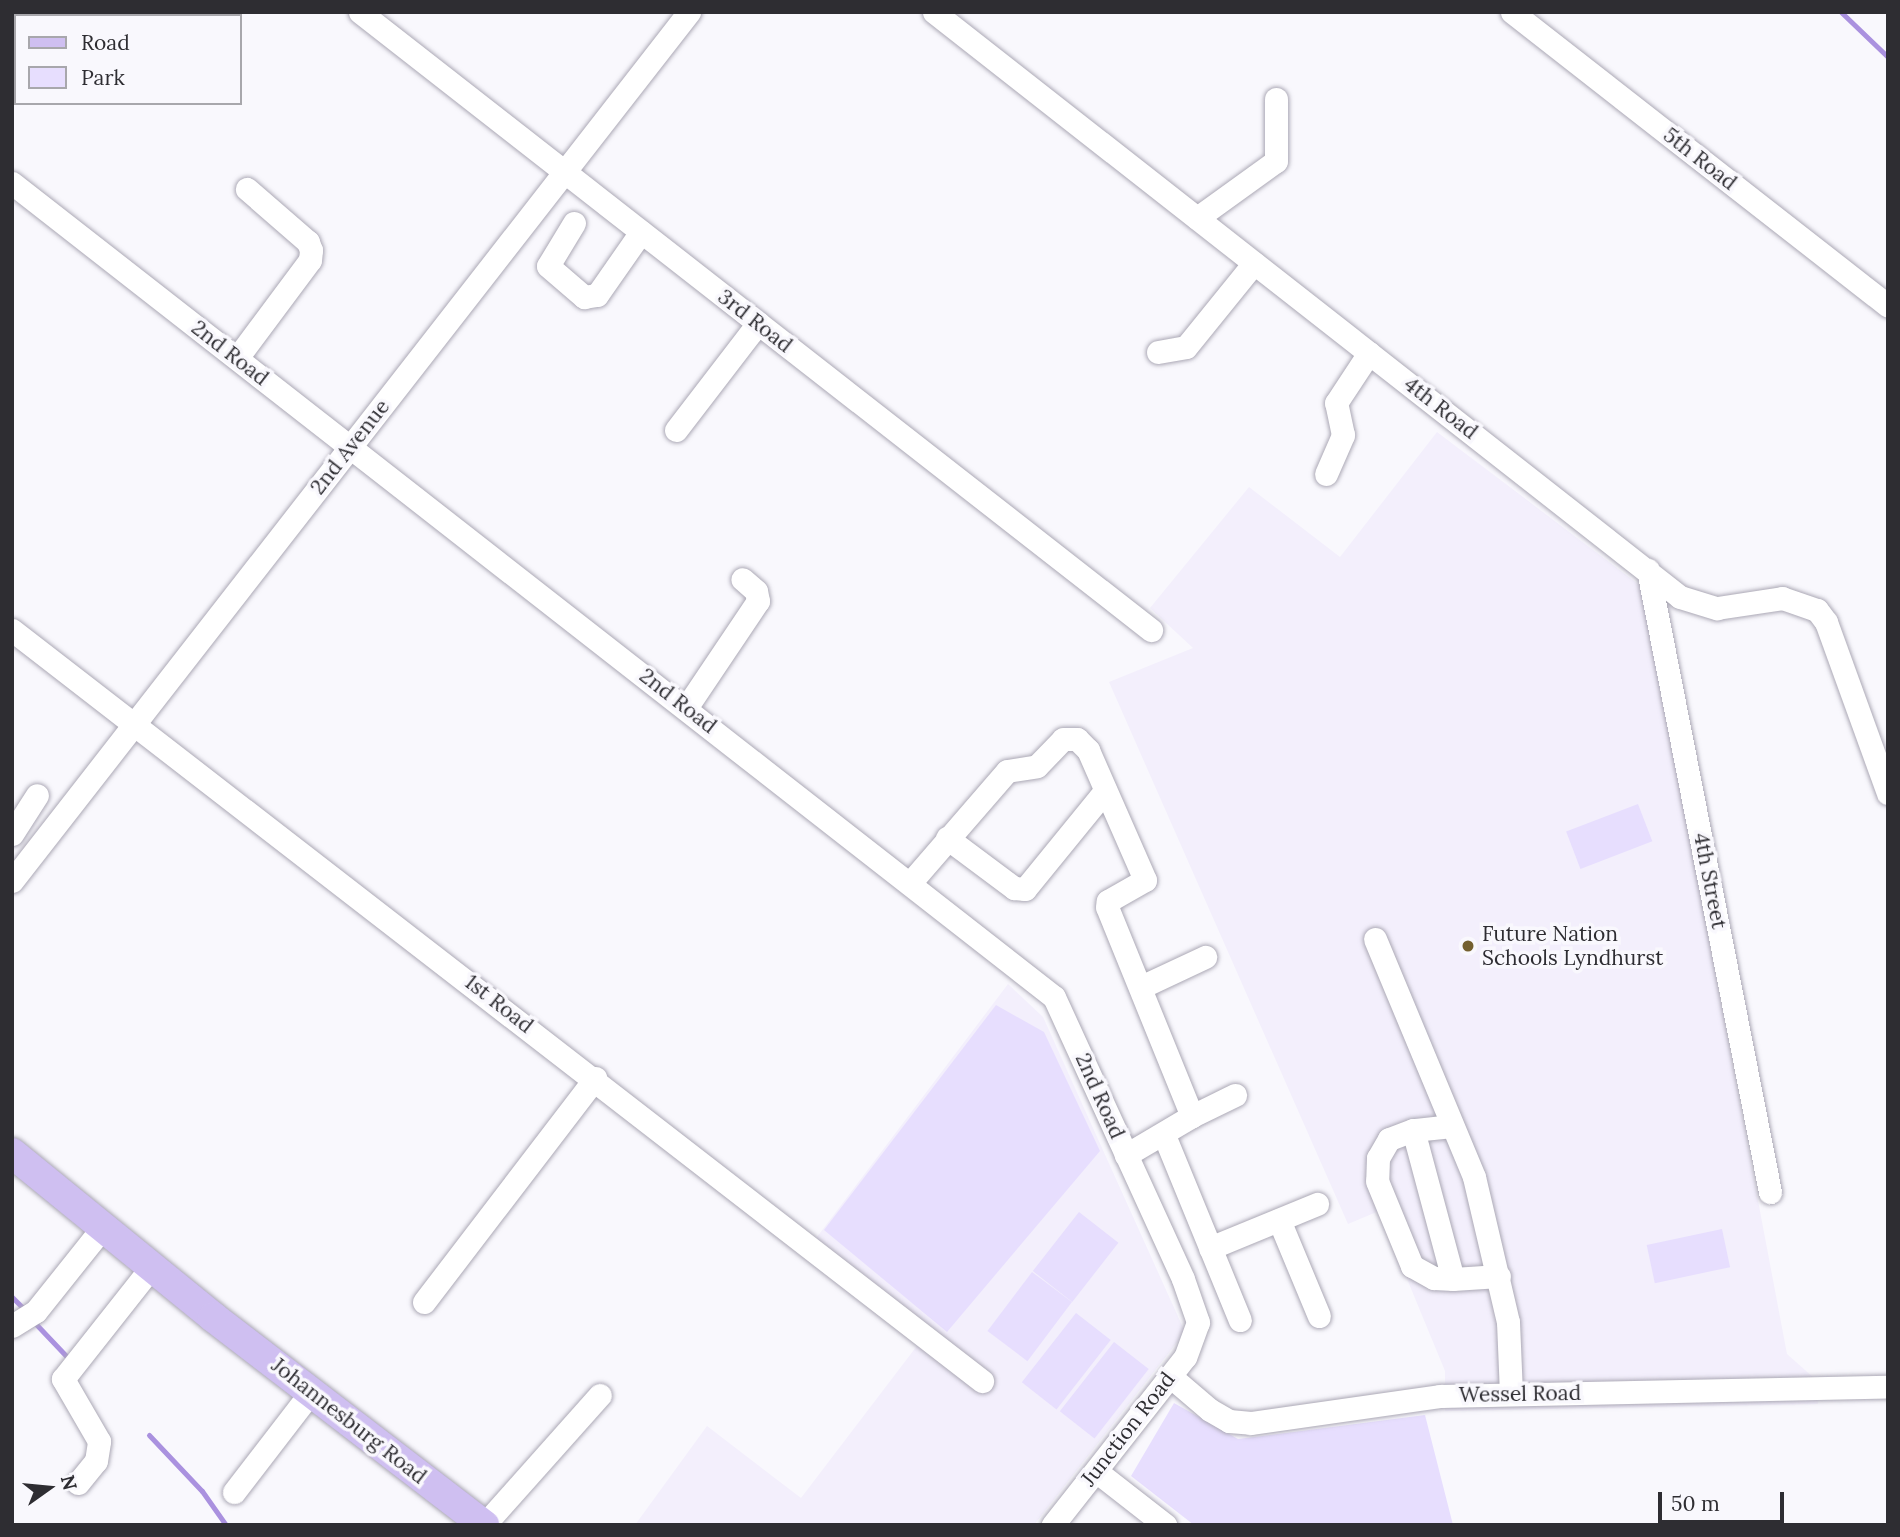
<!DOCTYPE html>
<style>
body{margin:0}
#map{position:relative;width:1900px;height:1537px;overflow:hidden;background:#f9f8fd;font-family:Lora,serif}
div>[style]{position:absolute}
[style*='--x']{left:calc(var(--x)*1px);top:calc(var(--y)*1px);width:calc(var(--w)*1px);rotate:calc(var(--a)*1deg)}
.built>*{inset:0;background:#f3effc}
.green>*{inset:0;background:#e7defe;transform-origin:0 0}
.stream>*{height:5px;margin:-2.5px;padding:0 2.5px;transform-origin:2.5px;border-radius:2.5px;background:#aa91df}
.roads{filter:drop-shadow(0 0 2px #aba8b5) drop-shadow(0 0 2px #aba8b5)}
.minor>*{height:23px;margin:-11.5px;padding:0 11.5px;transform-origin:11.5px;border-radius:11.5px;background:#fff}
.major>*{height:30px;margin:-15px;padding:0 15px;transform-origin:15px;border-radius:15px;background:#cfbff1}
.dots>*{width:19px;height:19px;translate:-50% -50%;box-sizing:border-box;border:4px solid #f9f8fd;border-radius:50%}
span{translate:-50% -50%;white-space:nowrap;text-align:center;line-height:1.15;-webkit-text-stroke:7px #f9f8fd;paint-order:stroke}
.street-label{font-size:21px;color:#2e2d32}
.poi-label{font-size:21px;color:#2e2d32}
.left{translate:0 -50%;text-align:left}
.frame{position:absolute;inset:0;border:14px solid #2e2d32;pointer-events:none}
.legend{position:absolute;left:14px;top:14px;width:228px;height:91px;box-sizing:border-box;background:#f9f8fd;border:2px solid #a8a7ac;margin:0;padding:9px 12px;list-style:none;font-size:21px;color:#2e2d32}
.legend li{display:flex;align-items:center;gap:14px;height:35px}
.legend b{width:35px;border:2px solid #a8a7ac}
.north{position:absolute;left:14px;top:1453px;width:70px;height:70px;-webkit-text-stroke:5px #f9f8fd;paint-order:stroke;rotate:75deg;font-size:19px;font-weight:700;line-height:28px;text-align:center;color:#2e2d32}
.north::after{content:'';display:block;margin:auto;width:24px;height:32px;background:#2e2d32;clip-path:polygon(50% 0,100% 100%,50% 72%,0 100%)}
.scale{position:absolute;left:1658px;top:1492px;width:126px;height:32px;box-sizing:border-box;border:4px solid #2e2d32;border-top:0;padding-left:9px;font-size:21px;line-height:24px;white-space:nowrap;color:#2e2d32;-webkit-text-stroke:5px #f9f8fd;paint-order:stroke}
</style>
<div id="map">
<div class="built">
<i style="clip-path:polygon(1437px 432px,1642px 587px,1787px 1354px,1814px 1378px,1818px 1404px,1445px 1411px,1445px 1371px,1379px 1211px,1348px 1224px,1109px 682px,1193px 648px,1150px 608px,1249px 487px,1340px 557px)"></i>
<i style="clip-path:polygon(1008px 984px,1043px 1017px,1185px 1332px,1034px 1525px,635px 1525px,707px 1426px,801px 1498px,926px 1334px,814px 1241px)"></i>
</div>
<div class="green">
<i style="left:1638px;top:804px;width:40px;height:77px;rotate:69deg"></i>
<i style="clip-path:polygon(996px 1005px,1044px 1032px,1100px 1151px,947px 1332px,824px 1230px)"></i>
<i style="left:1079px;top:1212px;width:50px;height:75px;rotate:38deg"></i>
<i style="left:1722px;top:1229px;width:39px;height:77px;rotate:78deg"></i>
<i style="left:1032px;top:1272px;width:50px;height:74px;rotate:37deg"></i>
<i style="left:1076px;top:1313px;width:44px;height:88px;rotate:38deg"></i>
<i style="left:1114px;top:1342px;width:44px;height:88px;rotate:38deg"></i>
<i style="clip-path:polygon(1174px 1403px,1238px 1439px,1425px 1415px,1453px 1525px,1194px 1525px,1131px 1476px)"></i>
</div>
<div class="stream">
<i style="--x:1841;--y:12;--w:65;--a:43.8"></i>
<i style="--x:12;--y:1297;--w:18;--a:45"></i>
<i style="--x:34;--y:1322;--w:50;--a:46.6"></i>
<i style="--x:149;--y:1435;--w:77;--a:46.6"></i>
<i style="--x:202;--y:1491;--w:42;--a:54.8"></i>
</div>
<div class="roads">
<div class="minor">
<i style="--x:360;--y:12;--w:1004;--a:38"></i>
<i style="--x:934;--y:12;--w:948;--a:38.1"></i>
<i style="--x:1680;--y:597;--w:39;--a:17"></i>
<i style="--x:1717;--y:608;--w:66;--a:-8.7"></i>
<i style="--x:1782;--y:598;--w:37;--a:19"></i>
<i style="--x:1817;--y:610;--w:15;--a:53"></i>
<i style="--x:1826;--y:622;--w:182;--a:70.1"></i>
<i style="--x:1512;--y:12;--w:477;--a:38"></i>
<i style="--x:12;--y:183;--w:1322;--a:38"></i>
<i style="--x:1054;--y:997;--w:310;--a:65.4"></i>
<i style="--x:1183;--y:1279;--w:46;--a:70.8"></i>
<i style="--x:1198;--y:1322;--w:37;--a:110"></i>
<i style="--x:1185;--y:1357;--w:214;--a:128.2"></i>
<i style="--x:1197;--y:218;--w:97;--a:-35.8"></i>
<i style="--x:1276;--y:161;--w:62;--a:-90"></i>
<i style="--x:574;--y:223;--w:50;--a:121.2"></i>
<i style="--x:548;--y:266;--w:48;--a:40.7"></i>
<i style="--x:584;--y:297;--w:13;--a:-9"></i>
<i style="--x:597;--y:295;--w:77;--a:-55.1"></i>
<i style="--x:1158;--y:352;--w:28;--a:-10"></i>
<i style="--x:1186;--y:347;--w:108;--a:-51"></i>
<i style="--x:237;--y:358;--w:122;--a:-53.3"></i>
<i style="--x:310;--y:260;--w:10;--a:-84"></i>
<i style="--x:311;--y:250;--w:9;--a:-111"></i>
<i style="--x:308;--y:242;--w:81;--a:-139"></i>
<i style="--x:676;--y:430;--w:135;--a:-52.5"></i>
<i style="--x:1326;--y:474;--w:43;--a:-66.4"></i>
<i style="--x:1343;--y:435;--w:33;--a:-102"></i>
<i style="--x:1336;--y:403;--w:60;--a:-56.6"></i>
<i style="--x:1648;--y:570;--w:634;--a:78.9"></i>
<i style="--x:12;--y:630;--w:1227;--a:37.75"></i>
<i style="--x:686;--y:708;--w:129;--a:-56.1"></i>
<i style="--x:758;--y:601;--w:10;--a:-101"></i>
<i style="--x:756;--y:591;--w:18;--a:-139"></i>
<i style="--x:12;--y:834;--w:46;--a:-57.3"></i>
<i style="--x:947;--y:838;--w:84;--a:36.7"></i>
<i style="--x:1014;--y:888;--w:11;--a:5"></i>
<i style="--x:1025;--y:889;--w:127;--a:-50.8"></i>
<i style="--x:12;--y:881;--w:1102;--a:-52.08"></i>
<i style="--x:910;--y:883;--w:148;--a:-49.1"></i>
<i style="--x:1007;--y:771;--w:30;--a:-9"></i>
<i style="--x:1037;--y:766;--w:37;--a:-46"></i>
<i style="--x:1063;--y:739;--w:14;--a:0"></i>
<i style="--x:1077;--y:739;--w:16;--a:45"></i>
<i style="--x:1088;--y:750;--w:142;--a:66.3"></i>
<i style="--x:1145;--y:880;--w:43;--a:150.4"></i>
<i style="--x:1108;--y:901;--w:6;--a:99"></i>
<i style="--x:1107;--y:907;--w:226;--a:67.9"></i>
<i style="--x:1192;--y:1116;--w:77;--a:149.4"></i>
<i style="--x:1375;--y:939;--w:258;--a:67.4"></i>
<i style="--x:1474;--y:1177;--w:149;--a:76.8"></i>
<i style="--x:1508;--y:1322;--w:71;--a:87.6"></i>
<i style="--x:1141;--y:987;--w:71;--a:-25.1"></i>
<i style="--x:1192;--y:1116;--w:48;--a:-26"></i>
<i style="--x:1452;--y:1126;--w:39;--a:174"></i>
<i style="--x:1413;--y:1130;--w:154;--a:75"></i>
<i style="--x:1453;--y:1279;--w:46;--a:-3.7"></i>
<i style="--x:1413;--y:1130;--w:26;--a:159"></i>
<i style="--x:1389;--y:1139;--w:22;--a:120"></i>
<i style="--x:1378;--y:1158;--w:23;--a:92"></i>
<i style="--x:1377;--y:1181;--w:92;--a:67.6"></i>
<i style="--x:1412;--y:1266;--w:25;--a:29"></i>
<i style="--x:1434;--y:1278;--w:19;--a:3"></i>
<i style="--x:1164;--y:1135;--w:200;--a:67.7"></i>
<i style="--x:1279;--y:1220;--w:104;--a:67.4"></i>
<i style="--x:1210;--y:1248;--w:116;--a:-22.4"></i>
<i style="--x:424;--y:1302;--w:282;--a:-52.6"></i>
<i style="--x:12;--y:1326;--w:28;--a:-32"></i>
<i style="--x:36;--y:1311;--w:95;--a:-51.4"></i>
<i style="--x:1170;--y:1376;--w:52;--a:40.4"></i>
<i style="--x:1210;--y:1410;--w:22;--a:30"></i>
<i style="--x:1229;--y:1421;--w:22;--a:5"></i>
<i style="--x:1251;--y:1423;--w:191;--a:-8.1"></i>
<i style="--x:1440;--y:1396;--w:448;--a:-1.2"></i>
<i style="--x:1096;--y:1471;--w:88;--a:38"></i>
<i style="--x:78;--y:1483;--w:28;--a:-51"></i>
<i style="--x:96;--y:1461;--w:20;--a:-81"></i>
<i style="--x:99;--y:1441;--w:72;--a:-120.1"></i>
<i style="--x:63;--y:1379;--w:132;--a:-51.7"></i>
<i style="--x:234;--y:1492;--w:126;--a:-52.4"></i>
<i style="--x:484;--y:1525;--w:174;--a:-48.3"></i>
</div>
<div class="major">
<i style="--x:12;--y:1153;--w:259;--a:39.2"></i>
<i style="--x:213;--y:1317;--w:342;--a:37.5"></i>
</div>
</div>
<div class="dots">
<i style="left:1468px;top:946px;background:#74602f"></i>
</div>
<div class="street-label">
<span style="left:1700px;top:159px;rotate:38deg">5th Road</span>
<span style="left:755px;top:321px;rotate:38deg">3rd Road</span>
<span style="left:230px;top:353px;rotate:38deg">2nd Road</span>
<span style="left:1441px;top:408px;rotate:38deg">4th Road</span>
<span style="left:350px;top:447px;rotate:-52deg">2nd Avenue</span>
<span style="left:678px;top:701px;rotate:38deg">2nd Road</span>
<span style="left:1710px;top:881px;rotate:79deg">4th Street</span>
<span style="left:499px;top:1004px;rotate:38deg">1st Road</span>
<span style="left:1100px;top:1096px;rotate:66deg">2nd Road</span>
<span style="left:1520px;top:1394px;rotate:-1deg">Wessel Road</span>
<span style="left:349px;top:1421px;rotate:38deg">Johannesburg Road</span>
<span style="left:1128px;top:1429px;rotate:-52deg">Junction Road</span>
</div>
<div class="poi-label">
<span class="left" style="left:1482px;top:946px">Future Nation<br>Schools Lyndhurst</span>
</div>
<div class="frame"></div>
<ul class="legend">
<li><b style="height:9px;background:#cfbff1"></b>Road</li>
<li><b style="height:19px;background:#e7defe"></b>Park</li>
</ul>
<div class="north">N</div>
<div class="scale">50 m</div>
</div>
